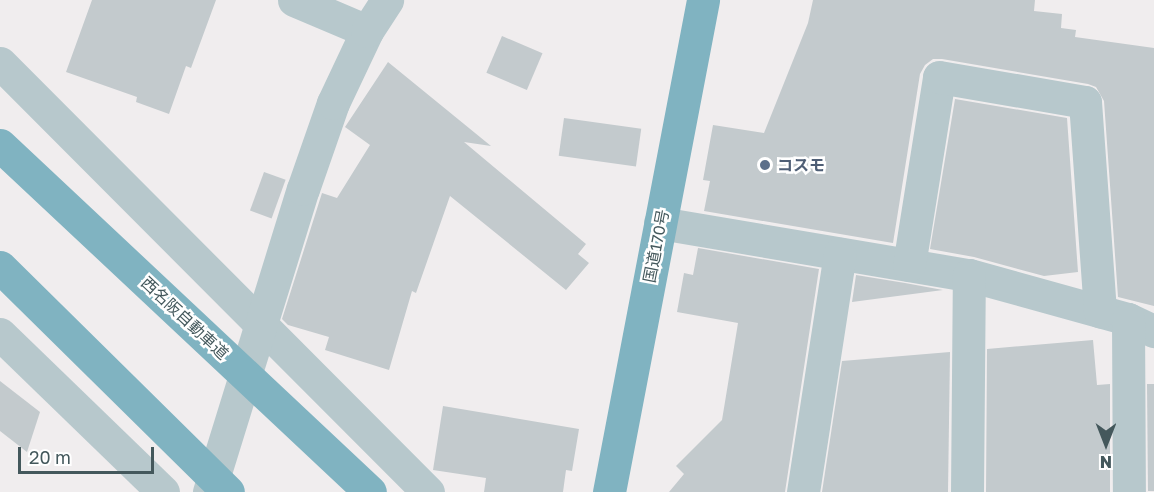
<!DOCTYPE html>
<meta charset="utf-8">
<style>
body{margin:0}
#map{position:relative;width:1154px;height:492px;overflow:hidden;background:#f0edee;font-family:"Golos Text","Noto Sans JP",sans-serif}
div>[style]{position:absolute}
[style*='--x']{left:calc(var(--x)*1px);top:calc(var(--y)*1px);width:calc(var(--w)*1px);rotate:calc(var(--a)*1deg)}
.building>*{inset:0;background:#c3cacd;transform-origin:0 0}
.minor>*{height:33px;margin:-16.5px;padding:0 16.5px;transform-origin:16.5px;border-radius:16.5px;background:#b7c8cc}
.highway>*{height:33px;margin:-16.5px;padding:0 16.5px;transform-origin:16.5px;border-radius:16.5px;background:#80b3c1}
.dots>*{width:16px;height:16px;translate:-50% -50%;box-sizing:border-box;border:3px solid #fff;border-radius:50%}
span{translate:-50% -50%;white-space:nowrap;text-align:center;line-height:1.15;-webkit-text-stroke:5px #fff;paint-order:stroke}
.service-label{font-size:16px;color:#4e5e75;font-weight:700}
.left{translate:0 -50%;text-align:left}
.street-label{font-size:16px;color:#44585c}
.north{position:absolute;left:1076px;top:414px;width:60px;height:60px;-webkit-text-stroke:4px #fff;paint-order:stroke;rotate:180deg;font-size:16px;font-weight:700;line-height:24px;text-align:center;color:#44585c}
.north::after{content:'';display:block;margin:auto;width:21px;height:27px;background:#44585c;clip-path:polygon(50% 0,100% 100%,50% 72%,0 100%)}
.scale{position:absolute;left:18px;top:447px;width:136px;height:27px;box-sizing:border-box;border:3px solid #44585c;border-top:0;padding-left:8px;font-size:18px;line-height:21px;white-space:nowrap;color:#44585c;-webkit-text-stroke:4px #fff;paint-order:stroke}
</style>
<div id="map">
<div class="building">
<i style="clip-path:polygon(92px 0,216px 0,191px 68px,186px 66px,169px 114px,136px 102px,137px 97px,66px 72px)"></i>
<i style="clip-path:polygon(813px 0,1035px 0,1034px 11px,1062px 14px,1061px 28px,1076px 30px,1075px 37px,1154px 48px,1154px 306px,1118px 297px,1104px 101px,1096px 87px,1088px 84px,942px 59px,933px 59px,925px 65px,920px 74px,893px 243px,704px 211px,710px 181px,703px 180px,713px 125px,764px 133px,808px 23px)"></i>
<i style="left:502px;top:36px;width:44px;height:40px;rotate:23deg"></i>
<i style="clip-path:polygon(388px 62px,491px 146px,464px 142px,586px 244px,578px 254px,589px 263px,566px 290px,450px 196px,416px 293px,412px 291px,389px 370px,325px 350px,329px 337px,288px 325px,282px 319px,322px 193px,337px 198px,370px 145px,345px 127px)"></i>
<i style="clip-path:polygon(955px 99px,1067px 118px,1078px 272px,1044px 276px,974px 257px,930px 249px)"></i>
<i style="left:564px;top:118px;width:78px;height:38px;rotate:8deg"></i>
<i style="left:264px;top:172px;width:23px;height:41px;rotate:20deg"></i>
<i style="clip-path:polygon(698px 248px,819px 269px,785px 492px,669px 492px,684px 474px,676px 466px,722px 420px,738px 323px,677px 312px,684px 273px,693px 275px)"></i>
<i style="clip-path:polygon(856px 275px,905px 283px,943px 290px,852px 302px)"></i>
<i style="clip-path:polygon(1093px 340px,1097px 385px,1110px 384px,1110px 492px,986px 492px,987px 349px)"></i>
<i style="clip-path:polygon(950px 352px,948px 492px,822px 492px,842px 361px)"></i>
<i style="clip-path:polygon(0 381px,40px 412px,27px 452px,0 431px)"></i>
<i style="clip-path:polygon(1147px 384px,1154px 384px,1154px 491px,1148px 491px)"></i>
<i style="clip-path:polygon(443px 406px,579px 429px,572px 471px,566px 470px,563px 492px,484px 492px,486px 478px,433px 470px)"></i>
</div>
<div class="minor">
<i style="--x:294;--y:0;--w:79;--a:23"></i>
<i style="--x:0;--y:63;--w:606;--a:45.07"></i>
<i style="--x:660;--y:223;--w:313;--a:9.6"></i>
<i style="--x:969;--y:275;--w:165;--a:15.5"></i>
<i style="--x:1128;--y:319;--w:29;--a:25"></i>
<i style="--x:909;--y:265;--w:190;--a:-80.9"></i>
<i style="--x:939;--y:77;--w:148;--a:9.7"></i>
<i style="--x:1085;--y:102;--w:210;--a:85.9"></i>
<i style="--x:1128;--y:319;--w:173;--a:89.7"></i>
<i style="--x:0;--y:334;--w:227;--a:44.1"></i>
<i style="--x:209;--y:492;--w:317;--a:-72.8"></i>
<i style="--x:303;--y:189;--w:91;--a:-70.8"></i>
<i style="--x:333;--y:103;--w:80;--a:-64.7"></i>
<i style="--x:367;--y:31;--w:37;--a:-57"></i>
<i style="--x:803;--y:492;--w:241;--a:-81.2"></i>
<i style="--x:967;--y:492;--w:217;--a:-89.5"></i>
</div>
<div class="highway">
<i style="--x:0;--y:145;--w:507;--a:43.16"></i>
<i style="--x:0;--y:267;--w:320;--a:44.6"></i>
<i style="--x:609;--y:492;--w:501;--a:-79.18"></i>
</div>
<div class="dots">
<i style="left:765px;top:165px;background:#5c6f8a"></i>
</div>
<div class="service-label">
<span class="left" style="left:777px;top:165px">コスモ</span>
</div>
<div class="street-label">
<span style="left:656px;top:246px;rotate:-79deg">国道170号</span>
<span style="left:185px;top:318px;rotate:43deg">西名阪自動車道</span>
</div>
<div class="north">N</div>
<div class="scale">20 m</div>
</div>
